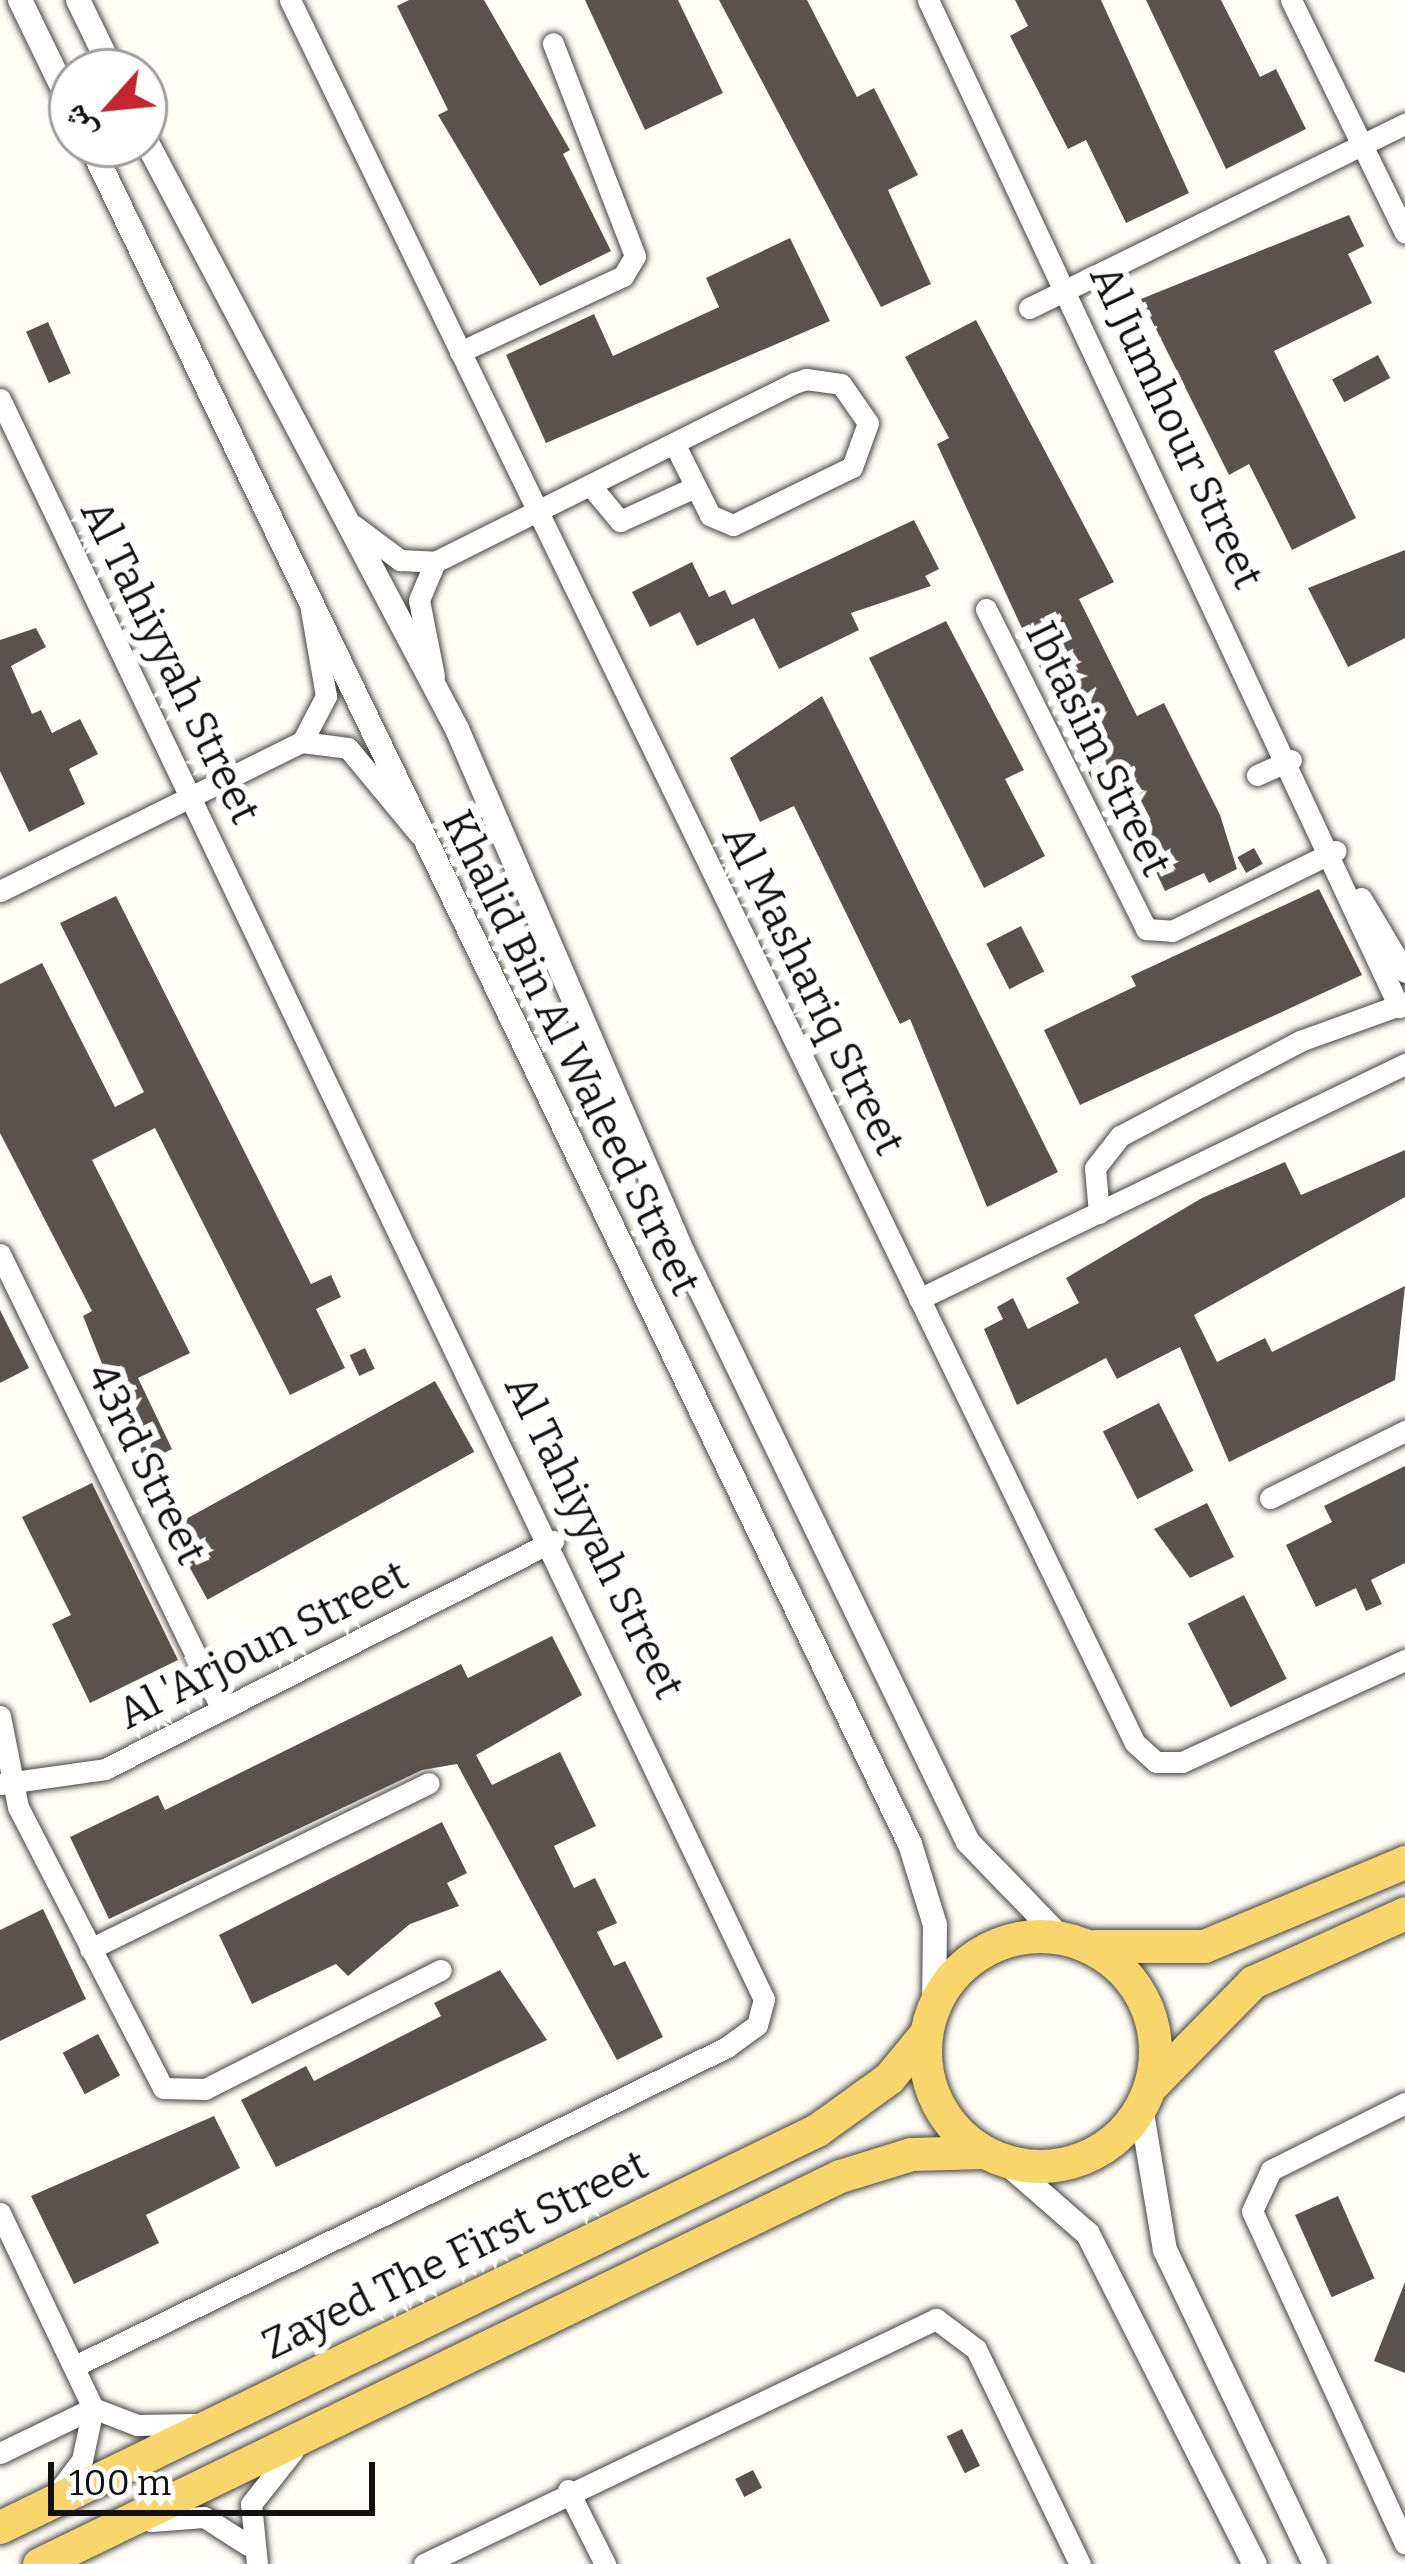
<!DOCTYPE html>
<meta charset="utf-8">
<style>
body{margin:0}
#map{position:relative;width:1405px;height:2564px;overflow:hidden;background:#fffdf5;font-family:Bitter,"Noto Naskh Arabic",serif}
div>[style]{position:absolute}
[style*='--x']{left:calc(var(--x)*1px);top:calc(var(--y)*1px);width:calc(var(--w)*1px);rotate:calc(var(--a)*1deg)}
.building>*{inset:0;background:#5a524d;transform-origin:0 0}
.roads{filter:drop-shadow(0 0 3px #444) drop-shadow(0 0 3px #444)}
.minor>*{height:21px;margin:-10.5px;padding:0 10.5px;transform-origin:10.5px;border-radius:10.5px;background:#fff}
.tertiary>*{height:24px;margin:-12px;padding:0 12px;transform-origin:12px;border-radius:12px;background:#fff}
.primary>*{height:33px;margin:-16.5px;padding:0 16.5px;transform-origin:16.5px;border-radius:16.5px;background:#f9d66b}
.primary>.ring{margin:-16.5px;padding:0;box-sizing:content-box;background:none;border:33px solid #f9d66b;border-radius:50%}
span{translate:-50% -50%;white-space:nowrap;text-align:center;line-height:1.15;-webkit-text-stroke:12px #fff;paint-order:stroke}
.street-label{font-size:42px;color:#111}
.north{position:absolute;left:48px;top:48px;width:120px;height:120px;box-sizing:border-box;background:#fff;border:3px solid #a0a0a0;border-radius:50%;rotate:243deg;font-size:33px;font-weight:700;line-height:48px;text-align:center;color:#111}
.north::after{content:'';display:block;margin:auto;width:42px;height:54px;background:#c4262e;clip-path:polygon(50% 0,100% 100%,50% 72%,0 100%)}
.scale{position:absolute;left:48px;top:2462px;width:327px;height:54px;box-sizing:border-box;border:6px solid #111;border-top:0;padding-left:15px;font-size:36px;line-height:42px;white-space:nowrap;color:#111;-webkit-text-stroke:9px #fff;paint-order:stroke}
</style>
<div id="map">
<div class="building">
<i style="clip-path:polygon(409px 0,484px 0,570px 150px,563px 154px,611px 251px,540px 286px,438px 115px,448px 110px,397px 6px)"></i>
<i style="clip-path:polygon(585px 0,678px 0,723px 93px,645px 130px)"></i>
<i style="clip-path:polygon(719px 0,807px 0,857px 97px,874px 88px,918px 175px,888px 190px,931px 284px,881px 307px)"></i>
<i style="clip-path:polygon(1015px 0,1101px 0,1189px 193px,1126px 223px,1086px 140px,1068px 149px,1010px 36px,1028px 26px)"></i>
<i style="clip-path:polygon(1146px 0,1221px 0,1260px 77px,1276px 69px,1306px 129px,1226px 169px)"></i>
<i style="clip-path:polygon(1349px 215px,1364px 246px,1348px 254px,1372px 303px,1274px 351px,1356px 518px,1292px 550px,1249px 464px,1229px 475px,1141px 299px)"></i>
<i style="clip-path:polygon(790px 238px,830px 321px,546px 443px,506px 355px,594px 314px,613px 356px,719px 307px,706px 278px)"></i>
<i style="clip-path:polygon(976px 320px,1114px 582px,1079px 599px,1137px 716px,1164px 703px,1220px 815px,1237px 869px,1209px 883px,1204px 873px,1165px 891px,1135px 827px,1151px 820px,1127px 774px,1096px 789px,937px 444px,949px 438px,905px 357px)"></i>
<i style="left:48px;top:322px;width:56px;height:24px;rotate:66deg"></i>
<i style="left:1378px;top:355px;width:26px;height:52px;rotate:62deg"></i>
<i style="clip-path:polygon(914px 520px,939px 569px,925px 576px,931px 586px,851px 613px,859px 630px,779px 669px,754px 618px,697px 646px,680px 612px,650px 627px,632px 592px,692px 562px,709px 597px,725px 590px,732px 605px)"></i>
<i style="clip-path:polygon(1405px 550px,1405px 638px,1348px 667px,1308px 588px)"></i>
<i style="clip-path:polygon(946px 621px,1024px 770px,1005px 779px,1045px 856px,984px 888px,869px 658px)"></i>
<i style="clip-path:polygon(36px 628px,46px 647px,11px 666px,32px 714px,41px 710px,52px 733px,80px 719px,98px 754px,69px 769px,85px 804px,29px 832px,0 771px,0 640px)"></i>
<i style="clip-path:polygon(822px 696px,1058px 1172px,987px 1207px,910px 1019px,900px 1024px,794px 806px,760px 822px,730px 758px)"></i>
<i style="left:1254px;top:848px;width:18px;height:19px;rotate:61deg"></i>
<i style="clip-path:polygon(1319px 889px,1362px 975px,1080px 1105px,1044px 1030px,1136px 986px,1131px 976px)"></i>
<i style="clip-path:polygon(116px 896px,311px 1284px,331px 1275px,341px 1297px,316px 1309px,345px 1368px,290px 1395px,155px 1128px,92px 1160px,190px 1353px,138px 1378px,172px 1449px,142px 1464px,83px 1316px,92px 1311px,0 1133px,0 984px,42px 963px,115px 1107px,144px 1092px,60px 923px)"></i>
<i style="left:1021px;top:926px;width:51px;height:39px;rotate:63deg"></i>
<i style="clip-path:polygon(1405px 1150px,1405px 1197px,1194px 1315px,1217px 1362px,1265px 1338px,1272px 1352px,1405px 1286px,1395px 1380px,1229px 1462px,1180px 1347px,1117px 1379px,1106px 1358px,1017px 1405px,984px 1329px,1003px 1319px,997px 1307px,1013px 1298px,1028px 1329px,1079px 1303px,1066px 1278px,1202px 1198px,1285px 1162px,1301px 1195px)"></i>
<i style="clip-path:polygon(0 1310px,29px 1368px,0 1383px)"></i>
<i style="left:365px;top:1348px;width:23px;height:17px;rotate:65deg"></i>
<i style="left:435px;top:1381px;width:81px;height:305px;rotate:61deg"></i>
<i style="left:1159px;top:1403px;width:76px;height:63px;rotate:63deg"></i>
<i style="clip-path:polygon(1405px 1466px,1405px 1563px,1371px 1580px,1382px 1604px,1366px 1611px,1356px 1588px,1316px 1607px,1286px 1545px,1332px 1522px,1324px 1506px)"></i>
<i style="clip-path:polygon(92px 1483px,178px 1660px,90px 1703px,52px 1624px,71px 1615px,22px 1517px)"></i>
<i style="clip-path:polygon(1207px 1503px,1234px 1557px,1190px 1578px,1154px 1529px)"></i>
<i style="left:1244px;top:1595px;width:94px;height:63px;rotate:63deg"></i>
<i style="clip-path:polygon(552px 1636px,582px 1695px,476px 1755px,492px 1785px,560px 1752px,596px 1826px,554px 1846px,574px 1888px,595px 1878px,617px 1923px,597px 1932px,614px 1966px,625px 1961px,663px 2037px,617px 2060px,457px 1764px,422px 1770px,109px 1919px,70px 1837px,158px 1795px,165px 1810px,461px 1664px,468px 1678px)"></i>
<i style="clip-path:polygon(442px 1822px,467px 1873px,447px 1883px,459px 1906px,410px 1924px,348px 1976px,336px 1964px,252px 2004px,219px 1935px)"></i>
<i style="clip-path:polygon(43px 1909px,86px 1999px,0 2041px,0 1930px)"></i>
<i style="clip-path:polygon(500px 1970px,547px 2040px,276px 2167px,241px 2100px,306px 2066px,314px 2081px,441px 2016px,434px 2003px)"></i>
<i style="left:98px;top:2034px;width:47px;height:40px;rotate:62deg"></i>
<i style="clip-path:polygon(214px 2116px,240px 2168px,146px 2215px,159px 2243px,74px 2284px,31px 2196px)"></i>
<i style="left:1338px;top:2196px;width:90px;height:47px;rotate:66deg"></i>
<i style="clip-path:polygon(1405px 2282px,1405px 2373px,1374px 2361px)"></i>
<i style="left:962px;top:2429px;width:41px;height:17px;rotate:64deg"></i>
<i style="left:753px;top:2470px;width:20px;height:20px;rotate:63deg"></i>
</div>
<div class="roads">
<div class="minor">
<i style="--x:290;--y:0;--w:1937;--a:64.14"></i>
<i style="--x:1135;--y:1743;--w:28;--a:42"></i>
<i style="--x:1156;--y:1762;--w:26;--a:0"></i>
<i style="--x:1182;--y:1762;--w:245;--a:-24.6"></i>
<i style="--x:928;--y:0;--w:1112;--a:64.93"></i>
<i style="--x:1291;--y:0;--w:259;--a:63.9"></i>
<i style="--x:1029;--y:308;--w:419;--a:-26.1"></i>
<i style="--x:460;--y:352;--w:180;--a:-25"></i>
<i style="--x:623;--y:276;--w:23;--a:-59"></i>
<i style="--x:635;--y:256;--w:228;--a:-111.1"></i>
<i style="--x:0;--y:399;--w:1773;--a:64.48"></i>
<i style="--x:764;--y:1999;--w:27;--a:105"></i>
<i style="--x:757;--y:2025;--w:37;--a:144"></i>
<i style="--x:727;--y:2047;--w:726;--a:153.93"></i>
<i style="--x:590;--y:485;--w:47;--a:50.2"></i>
<i style="--x:620;--y:521;--w:82;--a:-24.4"></i>
<i style="--x:353;--y:525;--w:59;--a:36.7"></i>
<i style="--x:400;--y:560;--w:35;--a:3"></i>
<i style="--x:435;--y:562;--w:401;--a:-26.5"></i>
<i style="--x:794;--y:383;--w:13;--a:-18"></i>
<i style="--x:806;--y:379;--w:35;--a:8"></i>
<i style="--x:841;--y:384;--w:47;--a:55.3"></i>
<i style="--x:868;--y:423;--w:47;--a:110"></i>
<i style="--x:852;--y:467;--w:132;--a:154"></i>
<i style="--x:733;--y:525;--w:25;--a:-157"></i>
<i style="--x:710;--y:515;--w:80;--a:-116.6"></i>
<i style="--x:986;--y:609;--w:358;--a:63.4"></i>
<i style="--x:1146;--y:929;--w:26;--a:4"></i>
<i style="--x:1172;--y:931;--w:182;--a:-26.1"></i>
<i style="--x:434;--y:676;--w:77;--a:-101.2"></i>
<i style="--x:419;--y:600;--w:41;--a:-67.2"></i>
<i style="--x:302;--y:742;--w:46;--a:7.4"></i>
<i style="--x:348;--y:748;--w:113;--a:50.4"></i>
<i style="--x:1257;--y:775;--w:37;--a:-24"></i>
<i style="--x:0;--y:891;--w:337;--a:-26.3"></i>
<i style="--x:302;--y:742;--w:52;--a:-62.4"></i>
<i style="--x:326;--y:696;--w:105;--a:-99.9"></i>
<i style="--x:1361;--y:898;--w:86;--a:59.3"></i>
<i style="--x:1099;--y:1213;--w:45;--a:-95.1"></i>
<i style="--x:1095;--y:1168;--w:41;--a:-52"></i>
<i style="--x:1120;--y:1136;--w:204;--a:-27.8"></i>
<i style="--x:1300;--y:1041;--w:112;--a:-19.9"></i>
<i style="--x:0;--y:1254;--w:506;--a:63.99"></i>
<i style="--x:919;--y:1299;--w:540;--a:-25.81"></i>
<i style="--x:1270;--y:1498;--w:151;--a:-26.4"></i>
<i style="--x:0;--y:1716;--w:93;--a:78.8"></i>
<i style="--x:18;--y:1807;--w:316;--a:62.7"></i>
<i style="--x:163;--y:2088;--w:42;--a:1.4"></i>
<i style="--x:205;--y:2089;--w:264;--a:-26.8"></i>
<i style="--x:0;--y:1784;--w:106;--a:-8.1"></i>
<i style="--x:105;--y:1769;--w:503;--a:-26.97"></i>
<i style="--x:90;--y:1949;--w:377;--a:-26.1"></i>
<i style="--x:1405;--y:2103;--w:150;--a:153.4"></i>
<i style="--x:1271;--y:2170;--w:45;--a:114.9"></i>
<i style="--x:1252;--y:2211;--w:366;--a:65.3"></i>
<i style="--x:0;--y:2213;--w:216;--a:64.5"></i>
<i style="--x:93;--y:2408;--w:53;--a:101.9"></i>
<i style="--x:82;--y:2460;--w:40;--a:127"></i>
<i style="--x:93;--y:2408;--w:47;--a:21.1"></i>
<i style="--x:137;--y:2425;--w:60;--a:-1"></i>
<i style="--x:0;--y:2453;--w:103;--a:-25.8"></i>
<i style="--x:568;--y:2490;--w:83;--a:63.4"></i>
<i style="--x:151;--y:2521;--w:53;--a:-4.3"></i>
<i style="--x:204;--y:2517;--w:52;--a:32.5"></i>
<i style="--x:257;--y:2564;--w:60;--a:-95.7"></i>
<i style="--x:251;--y:2504;--w:68;--a:-51.6"></i>
<i style="--x:424;--y:2564;--w:568;--a:-25.57"></i>
<i style="--x:936;--y:2319;--w:50;--a:36.9"></i>
<i style="--x:976;--y:2349;--w:239;--a:64.2"></i>
</div>
<div class="tertiary">
<i style="--x:20;--y:0;--w:119;--a:64.1"></i>
<i style="--x:78;--y:0;--w:80;--a:64.1"></i>
<i style="--x:144;--y:137;--w:670;--a:62.13"></i>
<i style="--x:457;--y:729;--w:571;--a:66.67"></i>
<i style="--x:683;--y:1253;--w:654;--a:64.18"></i>
<i style="--x:968;--y:1842;--w:134;--a:45.9"></i>
<i style="--x:90;--y:144;--w:1887;--a:64.25"></i>
<i style="--x:910;--y:1844;--w:85;--a:72.8"></i>
<i style="--x:935;--y:1925;--w:83;--a:90.7"></i>
<i style="--x:1141;--y:2107;--w:145;--a:80.5"></i>
<i style="--x:1165;--y:2250;--w:348;--a:64.5"></i>
<i style="--x:1002;--y:2159;--w:114;--a:41.1"></i>
<i style="--x:1088;--y:2234;--w:370;--a:63.2"></i>
</div>
<div class="primary">
<i class="ring" style="left:925px;top:1936px;width:197px;height:197px"></i>
<i style="--x:1095;--y:1946;--w:109;--a:0"></i>
<i style="--x:1204;--y:1946;--w:218;--a:-22.7"></i>
<i style="--x:1150;--y:2087;--w:147;--a:-45.6"></i>
<i style="--x:1253;--y:1982;--w:167;--a:-24.4"></i>
<i style="--x:0;--y:2527;--w:908;--a:-25.92"></i>
<i style="--x:817;--y:2130;--w:89;--a:-35.8"></i>
<i style="--x:889;--y:2078;--w:58;--a:-50.6"></i>
<i style="--x:39;--y:2564;--w:890;--a:-25.85"></i>
<i style="--x:840;--y:2176;--w:74;--a:-17.2"></i>
<i style="--x:911;--y:2154;--w:74;--a:-1.5"></i>
</div>
</div>
<div class="street-label">
<span style="left:1176px;top:427px;rotate:65deg">Al Jumhour Street</span>
<span style="left:170px;top:662px;rotate:64deg">Al Tahiyyah Street</span>
<span style="left:1098px;top:749px;rotate:64deg">Ibtasim Street</span>
<span style="left:813px;top:990px;rotate:64deg">Al Mashariq Street</span>
<span style="left:571px;top:1053px;rotate:64deg">Khalid Bin Al Waleed Street</span>
<span style="left:146px;top:1464px;rotate:64deg">43rd Street</span>
<span style="left:594px;top:1537px;rotate:64deg">Al Tahiyyah Street</span>
<span style="left:263px;top:1645px;rotate:-27deg">Al 'Arjoun Street</span>
<span style="left:455px;top:2255px;rotate:-26deg">Zayed The First Street</span>
</div>
<div class="north">ش</div>
<div class="scale">100 m</div>
</div>
